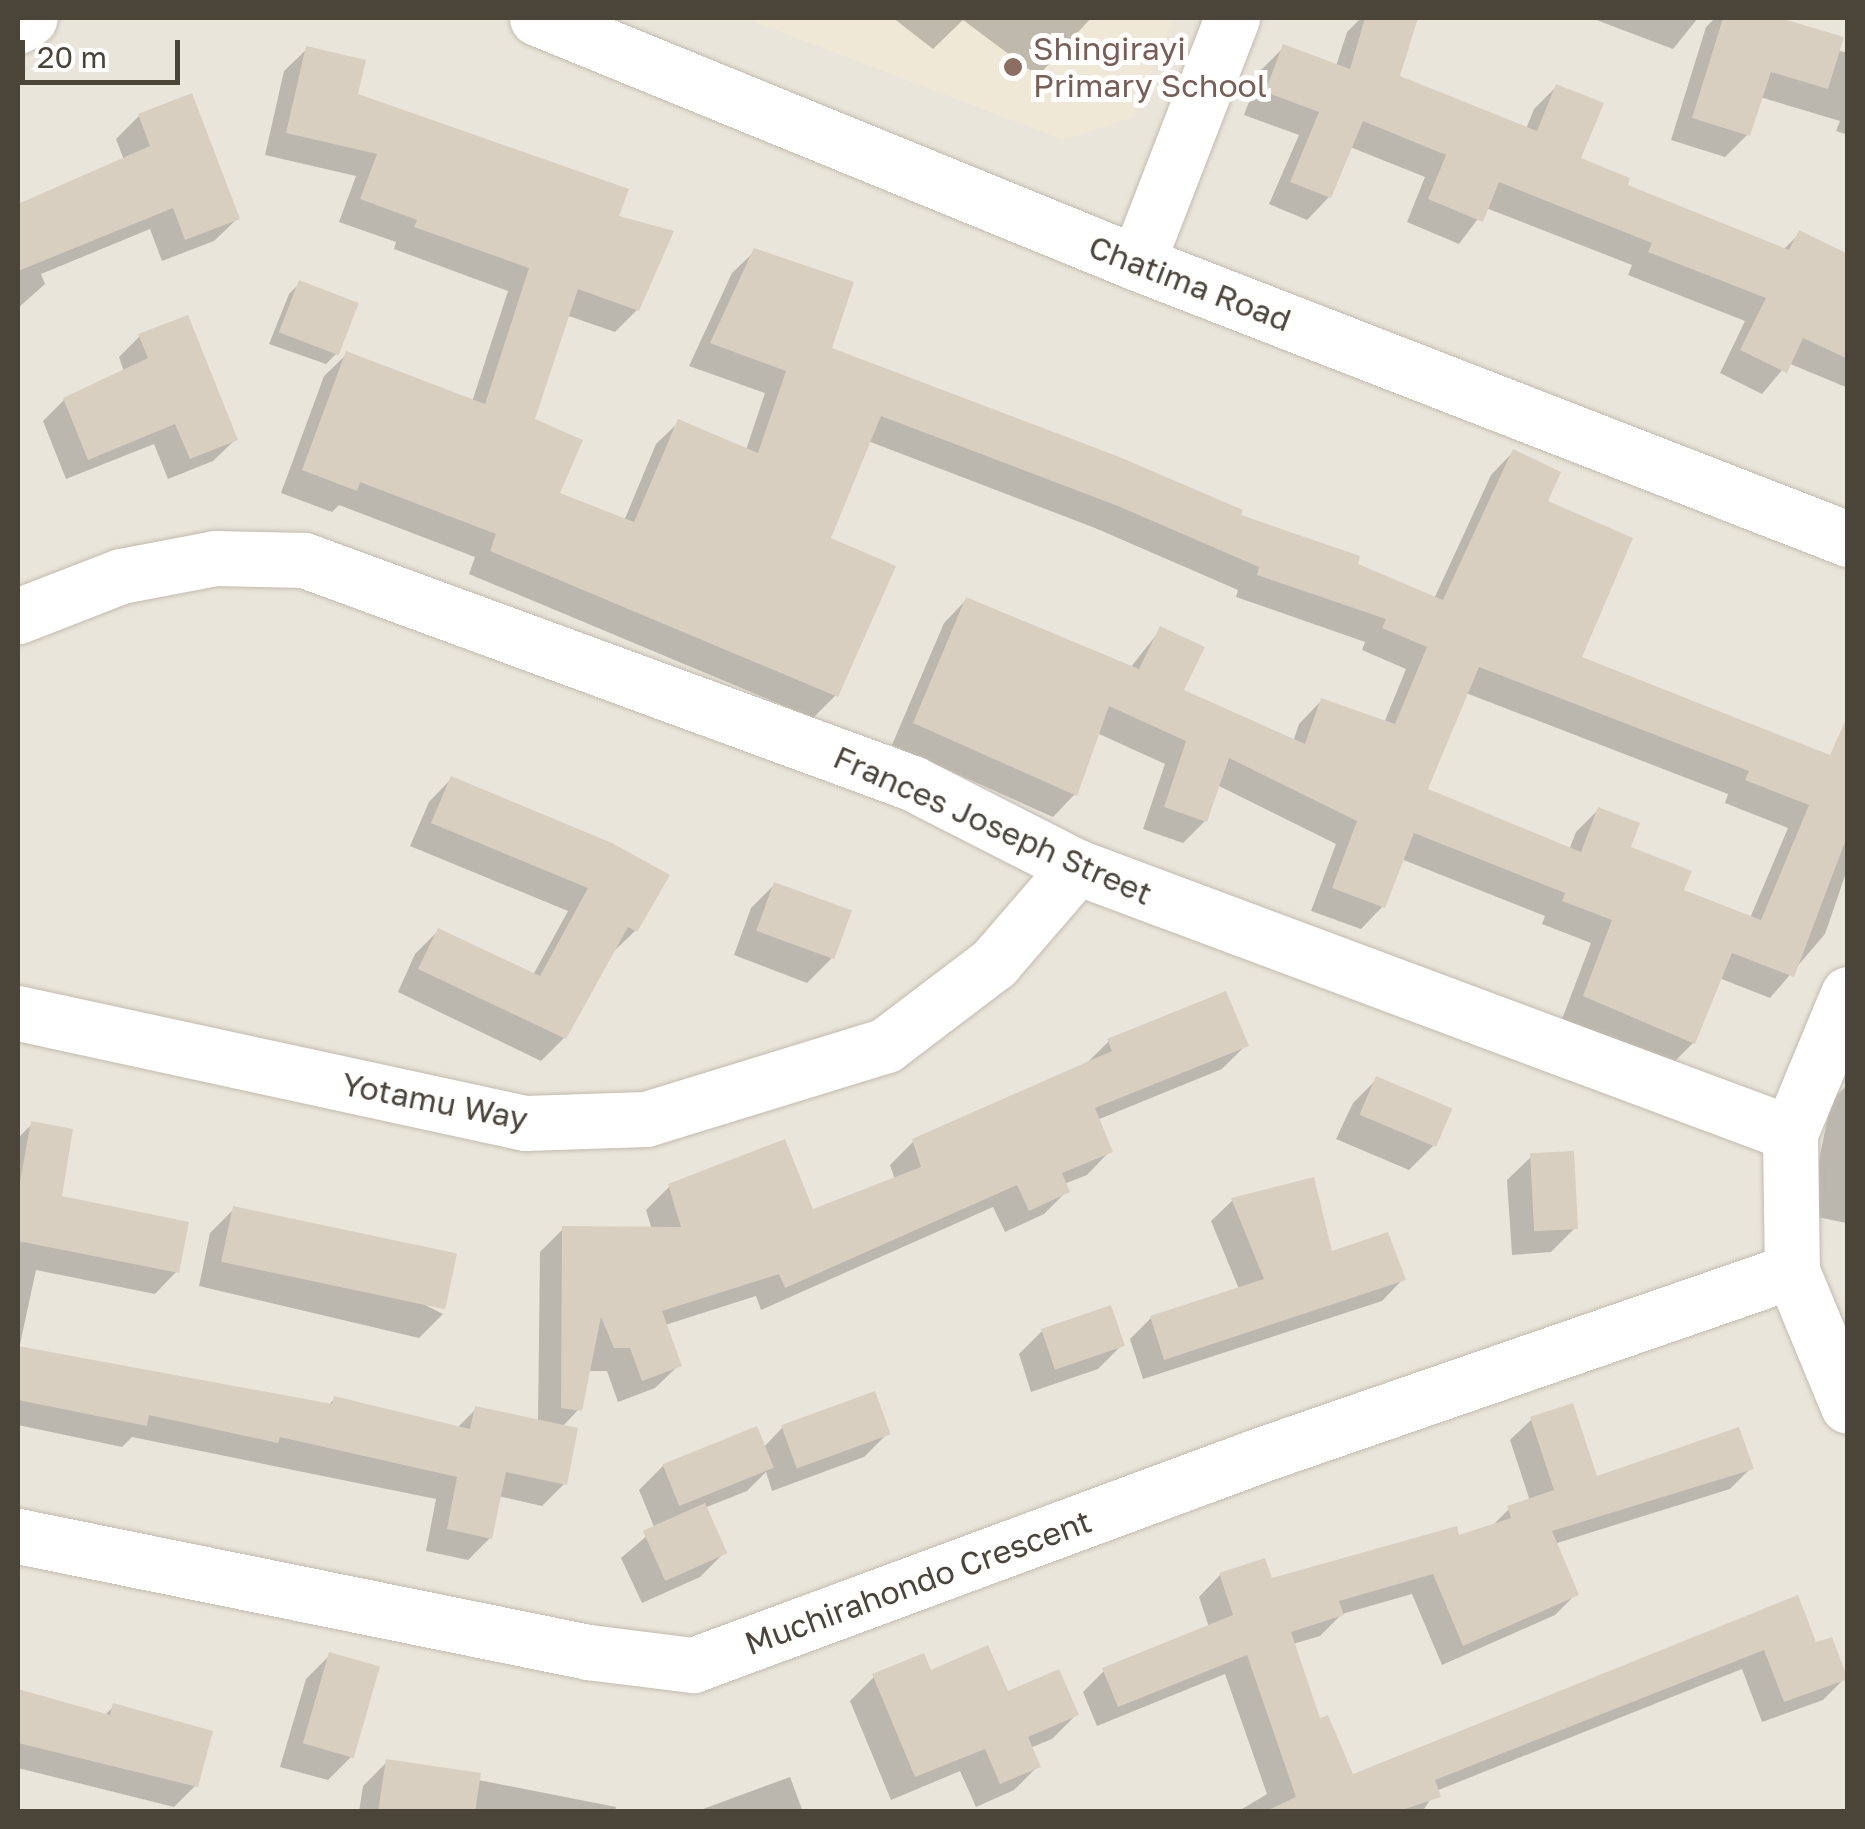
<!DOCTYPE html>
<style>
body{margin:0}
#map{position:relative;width:1865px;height:1829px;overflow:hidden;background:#f6f3ec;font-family:"Golos Text",sans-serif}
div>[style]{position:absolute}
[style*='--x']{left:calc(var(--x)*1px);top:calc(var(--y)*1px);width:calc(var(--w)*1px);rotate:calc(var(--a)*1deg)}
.residential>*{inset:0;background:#eae5da;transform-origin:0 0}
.education>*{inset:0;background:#efe8d6}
.shadow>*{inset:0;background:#0003}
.building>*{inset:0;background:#d8cfc1;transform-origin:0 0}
.roads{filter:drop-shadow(0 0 2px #c2bbae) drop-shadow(0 0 2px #c2bbae)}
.minor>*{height:55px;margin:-27.5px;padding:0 27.5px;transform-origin:27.5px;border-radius:27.5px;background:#fff}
.dots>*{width:28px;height:28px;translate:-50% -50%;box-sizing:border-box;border:5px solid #fff;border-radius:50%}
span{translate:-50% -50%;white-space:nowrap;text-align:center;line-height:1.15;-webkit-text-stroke:10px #fff;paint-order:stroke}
.education-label{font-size:32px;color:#785e54}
.left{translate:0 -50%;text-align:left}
.street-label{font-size:32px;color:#4b4439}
.frame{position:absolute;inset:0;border:20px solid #4b4439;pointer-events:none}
.scale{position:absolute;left:20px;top:40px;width:160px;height:45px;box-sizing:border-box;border:5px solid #4b4439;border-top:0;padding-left:12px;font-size:30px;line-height:35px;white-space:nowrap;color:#4b4439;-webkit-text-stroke:8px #fff;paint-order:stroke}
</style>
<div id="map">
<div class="residential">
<i style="left:18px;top:18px;width:1829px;height:1793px"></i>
</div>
<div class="education">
<i style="clip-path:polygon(744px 18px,1173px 18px,1134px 117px,1064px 140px)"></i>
</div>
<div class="shadow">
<i style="clip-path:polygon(893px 18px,1091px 18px,1038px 76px,963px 20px,933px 49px)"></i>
<i style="clip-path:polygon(1361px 18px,1413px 23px,1397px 77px,1526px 129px,1534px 109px,1557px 86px,1578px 160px,1624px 186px,1783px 250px,1800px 233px,1848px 257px,1848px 388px,1788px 363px,1762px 394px,1720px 373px,1745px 321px,1628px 275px,1632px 265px,1486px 208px,1459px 244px,1407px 222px,1425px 177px,1350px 147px,1329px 197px,1307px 220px,1269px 204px,1299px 135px,1244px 115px,1261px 70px,1284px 47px,1336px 66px,1347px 32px)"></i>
<i style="clip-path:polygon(1591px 18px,1698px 18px,1673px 49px)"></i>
<i style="clip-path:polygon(1715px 18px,1772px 18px,1840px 38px,1837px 50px,1848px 53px,1848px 135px,1836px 131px,1840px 121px,1760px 97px,1748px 134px,1725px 157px,1671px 140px,1706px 27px)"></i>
<i style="clip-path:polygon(evenodd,307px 49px,355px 95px,616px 218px,637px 310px,615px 332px,566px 315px,532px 420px,557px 494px,624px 521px,656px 444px,679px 422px,746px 450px,765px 393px,689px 366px,732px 273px,755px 251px,829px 349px,1434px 599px,1491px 475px,1513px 452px,1544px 502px,1578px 658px,1848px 764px,1848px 867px,1825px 934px,1770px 998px,1719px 978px,1693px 1043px,1671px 1065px,1562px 1019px,1591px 943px,1542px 924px,1545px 916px,1401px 859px,1383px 906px,1361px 929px,1311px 911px,1336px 844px,1217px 785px,1205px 821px,1183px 843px,1143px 829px,1165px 764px,1097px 733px,1075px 794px,1053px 817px,892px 745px,944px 623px,966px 600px,1130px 668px,1161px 629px,1181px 692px,1293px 742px,1299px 724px,1321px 701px,1384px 723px,1406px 669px,1362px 650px,1365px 642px,1236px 597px,1238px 590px,1095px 528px,868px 441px,828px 539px,836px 695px,813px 718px,469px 574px,475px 557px,339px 505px,332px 512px,281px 493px,324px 376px,347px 354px,472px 402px,508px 291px,394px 249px,396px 242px,339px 222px,356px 176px,265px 155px,284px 71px,307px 49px,1466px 693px,1728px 794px,1725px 803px,1788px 828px,1750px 918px,1681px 892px,1627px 848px,1598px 810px,1576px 832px,1569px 850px,1425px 790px,1466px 693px)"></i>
<i style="clip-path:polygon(139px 116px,237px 219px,214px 241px,162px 261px,150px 229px,41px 274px,45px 284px,18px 308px,18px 206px,124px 160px,116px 139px)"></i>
<i style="clip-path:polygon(300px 283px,337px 353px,326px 364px,269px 344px,289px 294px)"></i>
<i style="clip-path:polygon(140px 336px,235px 440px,213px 461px,168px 479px,154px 444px,66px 479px,43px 421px,64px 400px,124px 372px,119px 357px)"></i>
<i style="clip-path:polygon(451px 779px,611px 845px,635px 931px,612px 953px,564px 1038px,541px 1061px,398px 992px,415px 954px,438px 931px,533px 975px,568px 911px,410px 846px,429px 802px)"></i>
<i style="clip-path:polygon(775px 884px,831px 959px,807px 983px,734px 955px,751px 908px)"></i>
<i style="clip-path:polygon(1108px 1042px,1246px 1045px,1222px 1069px,1097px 1120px,1110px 1151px,1087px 1175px,1064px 1184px,1067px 1191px,1044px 1214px,1005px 1232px,993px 1207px,761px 1310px,756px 1296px,665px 1325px,679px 1365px,655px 1388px,618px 1402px,607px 1371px,587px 1371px,579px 1409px,562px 1427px,564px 1484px,542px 1506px,498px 1496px,490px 1538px,468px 1560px,426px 1551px,436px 1499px,132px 1437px,122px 1447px,18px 1425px,18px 1138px,32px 1124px,59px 1198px,176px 1272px,155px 1294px,36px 1270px,19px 1349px,328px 1406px,334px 1399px,457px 1428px,476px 1409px,538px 1422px,540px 1252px,563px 1229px,652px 1230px,646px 1210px,670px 1186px,811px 1212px,895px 1180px,890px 1165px,913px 1142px,1084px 1066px)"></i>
<i style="clip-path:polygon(1377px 1079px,1433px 1146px,1409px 1170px,1336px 1139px,1353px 1103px)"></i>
<i style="clip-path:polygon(1848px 1084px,1848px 1221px,1846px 1223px,1808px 1215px,1831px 1101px)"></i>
<i style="clip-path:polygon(1532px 1156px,1575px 1228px,1551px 1252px,1512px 1255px,1507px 1180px)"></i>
<i style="clip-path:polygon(1233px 1200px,1331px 1254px,1403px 1279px,1382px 1301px,1143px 1379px,1130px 1339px,1151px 1318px,1239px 1289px,1211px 1221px)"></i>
<i style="clip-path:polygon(234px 1209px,443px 1314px,419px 1338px,199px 1286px,210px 1233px)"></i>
<i style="clip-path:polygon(1043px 1330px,1122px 1345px,1098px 1369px,1031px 1392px,1019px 1354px)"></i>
<i style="clip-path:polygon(1532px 1419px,1596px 1479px,1751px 1468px,1730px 1489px,1554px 1544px,1576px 1594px,1555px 1615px,1442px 1665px,1412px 1594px,1342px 1614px,1320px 1636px,1293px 1644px,1319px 1722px,1351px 1777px,1797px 1598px,1814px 1646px,1845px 1678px,1823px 1700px,1762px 1722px,1742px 1669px,1436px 1791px,1422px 1812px,1237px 1812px,1267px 1794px,1225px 1674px,1097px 1726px,1083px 1692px,1104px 1671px,1209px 1627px,1199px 1597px,1220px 1575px,1270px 1581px,1458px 1538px,1490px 1528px,1509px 1509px,1530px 1501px,1510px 1440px)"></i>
<i style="clip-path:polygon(782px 1428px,888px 1433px,864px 1457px,772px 1491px,766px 1472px,747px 1491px,704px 1508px,724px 1553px,700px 1577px,642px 1603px,621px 1558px,655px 1529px,639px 1490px,663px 1466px,763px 1448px)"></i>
<i style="clip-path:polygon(330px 1655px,352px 1756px,328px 1780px,280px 1767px,306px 1679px)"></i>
<i style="clip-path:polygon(930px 1673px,1007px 1694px,1076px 1715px,1052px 1739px,1030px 1748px,1038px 1766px,1014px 1790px,976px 1807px,960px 1771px,891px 1800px,850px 1701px,874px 1677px)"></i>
<i style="clip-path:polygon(18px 1692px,104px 1716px,114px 1706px,196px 1785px,174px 1807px,18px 1768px)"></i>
<i style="clip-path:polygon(387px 1762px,616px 1807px,615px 1812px,359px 1812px,363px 1786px)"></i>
<i style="clip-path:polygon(790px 1777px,803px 1812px,695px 1812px)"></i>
</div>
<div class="building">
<i style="clip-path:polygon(1365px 18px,1418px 18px,1400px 76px,1537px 131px,1556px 84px,1604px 103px,1581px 158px,1630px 178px,1628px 185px,1789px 250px,1799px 230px,1848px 254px,1848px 359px,1803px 338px,1787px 373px,1740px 350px,1766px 298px,1648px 252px,1652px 243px,1499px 182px,1483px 222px,1428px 199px,1446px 155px,1363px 121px,1331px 198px,1290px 182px,1319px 112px,1265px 92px,1283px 44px,1350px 69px)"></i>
<i style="clip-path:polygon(1723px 18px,1780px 18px,1844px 37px,1828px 89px,1771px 72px,1750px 136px,1692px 118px)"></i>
<i style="clip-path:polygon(evenodd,306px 46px,366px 60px,358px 94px,629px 189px,619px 216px,674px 231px,639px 311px,578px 289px,535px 419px,583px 440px,560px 493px,634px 522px,678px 419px,758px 453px,786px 371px,710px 343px,754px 248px,854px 282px,832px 348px,1117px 456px,1243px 510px,1241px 515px,1360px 556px,1358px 564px,1443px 600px,1513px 449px,1561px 472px,1548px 501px,1633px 538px,1582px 657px,1830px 755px,1848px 715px,1848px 834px,1794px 977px,1732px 953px,1695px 1044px,1583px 996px,1612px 920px,1562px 901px,1565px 893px,1414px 833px,1385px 908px,1332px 888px,1357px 821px,1229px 758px,1207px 822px,1164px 807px,1186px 741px,1109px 706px,1077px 796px,913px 723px,966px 597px,1139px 669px,1160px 626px,1205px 647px,1184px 690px,1305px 744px,1321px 698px,1395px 724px,1427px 647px,1382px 628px,1386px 619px,1257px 575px,1259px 567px,1118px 506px,881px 416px,831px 538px,896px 566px,838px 697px,490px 551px,496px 534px,360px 482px,357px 491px,302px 470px,346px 351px,485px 404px,529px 268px,414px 227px,417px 220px,360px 199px,377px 154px,286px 133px,306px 46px,1479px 667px,1749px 771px,1745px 780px,1809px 805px,1761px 920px,1684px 890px,1692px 871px,1631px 847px,1640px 823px,1598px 807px,1581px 852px,1428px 789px,1479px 667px)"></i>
<i style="clip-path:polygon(192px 93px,240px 219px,185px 240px,173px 208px,18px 271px,18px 204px,150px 146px,138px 114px)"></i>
<i style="left:299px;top:280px;width:64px;height:56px;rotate:21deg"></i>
<i style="clip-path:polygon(188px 315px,238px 440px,190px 459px,175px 424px,88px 460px,63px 398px,148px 358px,138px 334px)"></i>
<i style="clip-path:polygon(451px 776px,612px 843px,670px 875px,637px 932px,628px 927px,566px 1039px,418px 969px,438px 928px,540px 976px,588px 888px,431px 823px)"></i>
<i style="left:774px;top:882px;width:83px;height:52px;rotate:20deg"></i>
<i style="clip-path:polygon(1226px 991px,1249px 1046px,1095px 1108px,1113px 1152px,1062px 1173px,1070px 1192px,1029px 1211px,1017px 1185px,785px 1288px,779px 1274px,662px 1311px,682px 1366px,642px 1381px,630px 1348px,614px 1348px,601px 1317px,582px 1411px,561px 1408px,562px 1226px,681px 1227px,668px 1184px,785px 1139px,813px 1209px,921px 1167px,912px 1139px,1112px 1051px,1107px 1039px)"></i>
<i style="left:1376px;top:1076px;width:83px;height:42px;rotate:23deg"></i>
<i style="clip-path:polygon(31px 1121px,73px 1129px,62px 1196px,189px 1222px,179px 1273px,18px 1241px,18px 1193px)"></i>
<i style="left:1574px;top:1151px;width:78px;height:44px;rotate:87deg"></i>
<i style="clip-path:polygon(1314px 1177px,1332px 1251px,1388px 1232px,1406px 1280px,1164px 1360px,1150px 1316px,1264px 1279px,1231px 1198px)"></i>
<i style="left:233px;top:1206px;width:229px;height:57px;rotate:12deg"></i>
<i style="left:1111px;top:1305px;width:43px;height:74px;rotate:71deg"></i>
<i style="clip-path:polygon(18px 1346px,332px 1404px,334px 1396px,470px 1429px,475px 1406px,578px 1428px,567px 1485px,506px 1472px,492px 1539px,447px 1529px,457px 1477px,280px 1437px,278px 1443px,149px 1415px,147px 1426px,18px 1400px)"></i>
<i style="left:875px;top:1391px;width:46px;height:100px;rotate:70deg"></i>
<i style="clip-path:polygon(1573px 1403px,1597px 1476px,1739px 1427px,1754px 1469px,1552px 1531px,1579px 1595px,1463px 1646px,1433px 1574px,1339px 1601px,1344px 1615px,1291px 1632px,1320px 1718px,1328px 1715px,1353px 1774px,1798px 1595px,1816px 1642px,1832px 1637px,1848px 1679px,1784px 1702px,1764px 1650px,1435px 1780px,1441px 1797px,1396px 1812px,1264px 1812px,1296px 1797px,1247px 1655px,1118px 1707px,1102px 1668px,1233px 1615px,1219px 1573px,1265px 1558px,1272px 1578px,1457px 1526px,1459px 1535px,1511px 1518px,1507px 1506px,1554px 1490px,1530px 1417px)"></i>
<i style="left:757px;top:1426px;width:45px;height:102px;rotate:68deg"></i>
<i style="left:705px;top:1503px;width:55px;height:68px;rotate:66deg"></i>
<i style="clip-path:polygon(988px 1645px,1008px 1691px,1059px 1669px,1079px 1715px,1028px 1737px,1041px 1767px,1000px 1784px,985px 1749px,915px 1777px,872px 1674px,924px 1653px,931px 1670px)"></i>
<i style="left:329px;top:1652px;width:53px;height:95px;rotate:16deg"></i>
<i style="clip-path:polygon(18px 1689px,110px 1715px,113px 1703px,213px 1731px,198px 1787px,18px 1743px)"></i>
<i style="clip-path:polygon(386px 1759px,481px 1773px,475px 1812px,378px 1812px)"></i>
</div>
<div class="roads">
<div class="minor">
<i style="--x:537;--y:18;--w:648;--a:22.21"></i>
<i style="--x:1137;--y:263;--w:763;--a:21.22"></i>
<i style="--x:18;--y:26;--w:14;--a:-34"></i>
<i style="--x:1137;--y:263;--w:263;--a:-68.8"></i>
<i style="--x:18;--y:616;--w:110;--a:-21.2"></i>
<i style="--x:121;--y:576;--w:96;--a:-10.8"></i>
<i style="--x:215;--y:558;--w:89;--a:1.3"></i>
<i style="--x:304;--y:560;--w:648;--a:20.14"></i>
<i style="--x:912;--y:783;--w:185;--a:27"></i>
<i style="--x:1077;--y:867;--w:761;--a:20.46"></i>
<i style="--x:1848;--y:994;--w:151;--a:112.6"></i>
<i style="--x:1790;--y:1133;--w:138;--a:89.2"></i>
<i style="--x:1792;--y:1271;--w:146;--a:67.5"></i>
<i style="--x:18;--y:1013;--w:519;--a:12.24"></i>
<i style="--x:525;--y:1123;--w:121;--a:-1.9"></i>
<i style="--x:646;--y:1119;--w:251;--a:-17.1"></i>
<i style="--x:886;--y:1045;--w:136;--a:-37.2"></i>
<i style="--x:994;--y:963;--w:127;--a:-49.2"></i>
<i style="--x:18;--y:1536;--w:582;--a:11.5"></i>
<i style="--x:588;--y:1652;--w:106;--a:7.1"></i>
<i style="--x:693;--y:1665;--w:605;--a:-20.32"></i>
<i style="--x:1260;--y:1455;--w:563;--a:-19.08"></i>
</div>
</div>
<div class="dots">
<i style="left:1013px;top:67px;background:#8d6e63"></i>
</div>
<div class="education-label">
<span class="left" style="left:1033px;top:67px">Shingirayi<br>Primary School</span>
</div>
<div class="street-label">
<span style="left:1190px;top:283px;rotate:21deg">Chatima Road</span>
<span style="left:993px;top:825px;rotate:24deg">Frances Joseph Street</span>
<span style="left:435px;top:1101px;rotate:11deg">Yotamu Way</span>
<span style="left:918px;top:1582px;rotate:-20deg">Muchirahondo Crescent</span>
</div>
<div class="frame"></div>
<div class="scale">20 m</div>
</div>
